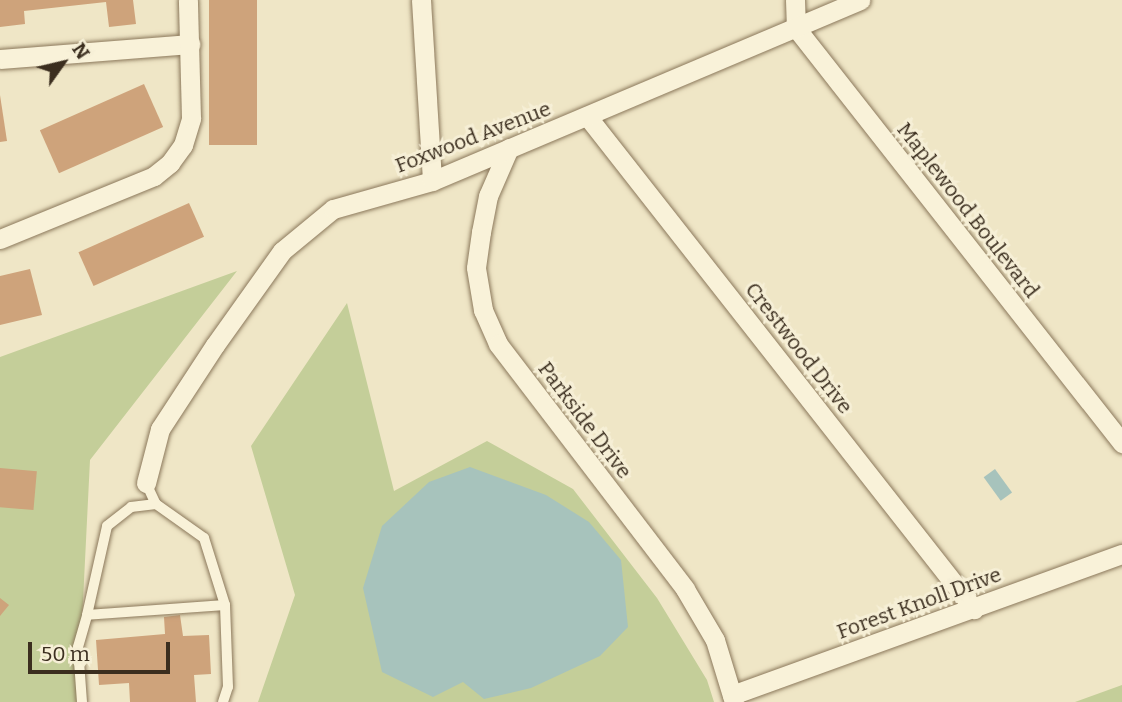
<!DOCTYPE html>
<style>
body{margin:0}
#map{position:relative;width:1122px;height:702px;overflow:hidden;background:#efe6c6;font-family:Bitter,serif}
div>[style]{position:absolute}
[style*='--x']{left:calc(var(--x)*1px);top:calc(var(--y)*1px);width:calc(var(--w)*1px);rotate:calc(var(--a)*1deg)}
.green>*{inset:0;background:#c4ce99}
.water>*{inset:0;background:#a7c3bc;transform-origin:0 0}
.building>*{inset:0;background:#cea37b;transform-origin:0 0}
.roads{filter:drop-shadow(0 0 2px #8b785b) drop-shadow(0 0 2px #8b785b)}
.service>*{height:10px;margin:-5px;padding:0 5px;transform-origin:5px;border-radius:5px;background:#f9f2d9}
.minor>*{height:19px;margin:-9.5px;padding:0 9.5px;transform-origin:9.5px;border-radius:9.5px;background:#f9f2d9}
span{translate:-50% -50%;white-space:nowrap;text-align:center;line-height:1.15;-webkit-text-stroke:6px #f6efd6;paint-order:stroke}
.street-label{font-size:21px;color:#3b2e1f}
.north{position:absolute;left:28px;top:28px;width:70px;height:70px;-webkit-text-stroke:5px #f6efd6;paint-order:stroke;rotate:56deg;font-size:19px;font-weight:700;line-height:28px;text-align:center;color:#3b2e1f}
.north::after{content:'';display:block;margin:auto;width:24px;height:32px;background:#3b2e1f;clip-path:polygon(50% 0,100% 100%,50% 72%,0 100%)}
.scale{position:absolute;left:28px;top:642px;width:142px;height:32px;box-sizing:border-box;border:4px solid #3b2e1f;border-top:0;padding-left:9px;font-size:21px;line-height:24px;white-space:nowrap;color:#3b2e1f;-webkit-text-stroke:5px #f6efd6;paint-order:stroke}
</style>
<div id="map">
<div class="green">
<i style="clip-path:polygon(237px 271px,90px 460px,78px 702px,0 702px,0 357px)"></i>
<i style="clip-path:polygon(347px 303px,394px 491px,487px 441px,573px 489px,657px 598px,707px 680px,714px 702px,258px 702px,295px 595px,251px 446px)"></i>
<i style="clip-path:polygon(1122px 685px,1122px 702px,1075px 702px)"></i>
</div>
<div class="water">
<i style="clip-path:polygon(470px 467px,546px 495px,589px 522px,621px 560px,628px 627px,600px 656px,531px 688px,484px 699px,463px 682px,433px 697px,382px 672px,363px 588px,382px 526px,429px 482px)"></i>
<i style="left:995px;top:469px;width:29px;height:14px;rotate:54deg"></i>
</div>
<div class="building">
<i style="clip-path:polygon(0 0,133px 0,136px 24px,109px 27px,106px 2px,24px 11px,25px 24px,0 27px)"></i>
<i style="left:209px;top:0;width:48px;height:145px"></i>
<i style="left:144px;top:84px;width:47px;height:114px;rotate:66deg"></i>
<i style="clip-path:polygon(0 95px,7px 141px,0 142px)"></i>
<i style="left:189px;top:203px;width:37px;height:121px;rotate:66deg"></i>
<i style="clip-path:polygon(30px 269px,42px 315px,0 325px,0 276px)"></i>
<i style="left:0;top:468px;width:37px;height:39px;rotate:5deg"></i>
<i style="clip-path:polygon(0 598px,9px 605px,0 616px)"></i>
<i style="clip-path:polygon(180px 615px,183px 636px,209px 635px,211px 674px,194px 675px,196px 702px,130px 702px,129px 683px,99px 685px,96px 640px,165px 634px,164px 617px)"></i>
</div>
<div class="roads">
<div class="service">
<i style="--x:146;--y:483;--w:23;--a:65"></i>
<i style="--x:156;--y:504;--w:59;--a:35.3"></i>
<i style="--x:204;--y:538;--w:70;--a:72.6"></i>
<i style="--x:225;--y:605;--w:138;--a:175.9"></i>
<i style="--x:87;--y:615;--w:91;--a:-77.3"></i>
<i style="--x:107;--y:526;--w:31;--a:-38"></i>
<i style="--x:131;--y:507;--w:25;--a:-7"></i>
<i style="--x:82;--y:702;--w:55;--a:-94.2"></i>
<i style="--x:78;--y:647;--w:33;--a:-74"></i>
<i style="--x:223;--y:702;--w:16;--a:-72"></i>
<i style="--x:228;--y:687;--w:82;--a:-92.1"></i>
</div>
<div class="minor">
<i style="--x:421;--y:0;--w:181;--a:86.5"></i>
<i style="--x:795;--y:0;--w:28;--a:88"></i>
<i style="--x:796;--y:28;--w:528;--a:51.85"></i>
<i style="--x:0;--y:59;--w:191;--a:-4.5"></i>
<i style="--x:587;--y:116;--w:627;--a:51.87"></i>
<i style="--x:509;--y:148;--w:52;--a:113.6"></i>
<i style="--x:488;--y:196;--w:37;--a:101"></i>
<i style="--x:481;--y:232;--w:36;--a:98"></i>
<i style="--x:476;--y:268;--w:43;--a:80.5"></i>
<i style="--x:483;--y:310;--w:37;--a:66"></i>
<i style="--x:498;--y:344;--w:308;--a:52.6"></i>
<i style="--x:685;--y:589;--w:59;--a:59.5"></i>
<i style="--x:715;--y:640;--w:65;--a:73"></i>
<i style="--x:0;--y:239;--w:166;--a:-22.2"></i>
<i style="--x:154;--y:176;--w:21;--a:-39"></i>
<i style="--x:170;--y:163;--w:22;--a:-54"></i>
<i style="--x:183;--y:145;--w:28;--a:-73"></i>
<i style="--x:191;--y:118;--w:118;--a:-91.5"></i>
<i style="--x:146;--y:483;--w:56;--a:-75.5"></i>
<i style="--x:160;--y:429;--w:100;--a:-56.8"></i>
<i style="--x:215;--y:345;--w:115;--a:-54.5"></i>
<i style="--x:282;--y:251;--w:66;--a:-39.5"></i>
<i style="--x:333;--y:209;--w:103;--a:-15.8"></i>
<i style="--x:432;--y:181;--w:465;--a:-22.9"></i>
<i style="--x:732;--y:695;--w:415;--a:-19.9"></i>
</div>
</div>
<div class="street-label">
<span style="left:473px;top:137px;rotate:-21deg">Foxwood Avenue</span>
<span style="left:968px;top:210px;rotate:52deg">Maplewood Boulevard</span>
<span style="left:799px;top:348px;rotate:52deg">Crestwood Drive</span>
<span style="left:585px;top:420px;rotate:53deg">Parkside Drive</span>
<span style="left:919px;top:603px;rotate:-20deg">Forest Knoll Drive</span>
</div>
<div class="north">N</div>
<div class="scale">50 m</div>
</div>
